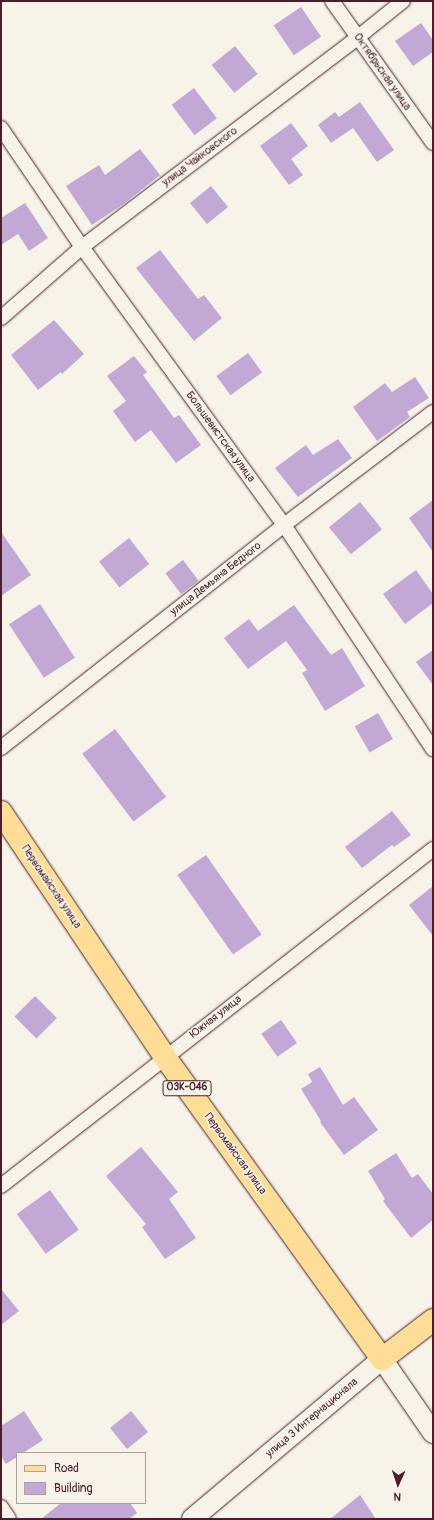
<!DOCTYPE html>
<meta charset="utf-8">
<style>
body{margin:0}
#map{position:relative;width:434px;height:1520px;overflow:hidden;background:#f7f3e8;font-family:Pangolin,sans-serif}
div>[style]{position:absolute}
[style*='--x']{left:calc(var(--x)*1px);top:calc(var(--y)*1px);width:calc(var(--w)*1px);rotate:calc(var(--a)*1deg)}
.building>*{inset:0;background:#c2a8d5;transform-origin:0 0}
.roads{filter:drop-shadow(0 0 1px #4a1f2b) drop-shadow(0 0 1px #4a1f2b)}
.street>*{height:14px;margin:-7px;padding:0 7px;transform-origin:7px;border-radius:7px;background:#f7f3e8}
.secondary>*{height:20px;margin:-10px;padding:0 10px;transform-origin:10px;border-radius:10px;background:#f7f3e8}
.primary>*{height:22px;margin:-11px;padding:0 11px;transform-origin:11px;border-radius:11px;background:#fedd96}
span{translate:-50% -50%;white-space:nowrap;text-align:center;line-height:1.15;-webkit-text-stroke:3px #f7f3e8;paint-order:stroke}
.shield-label span{padding:1px 3px;background:#f7f3e8;border:1px solid;border-radius:3px;-webkit-text-stroke-width:0}
.shield-label{font-size:10px;color:#4a1f2b;font-weight:700}
.street-label{font-size:11px;color:#4a1f2b}
.frame{position:absolute;inset:0;border:2px solid #4a1f2b;pointer-events:none}
.legend{position:absolute;left:16px;top:1452px;width:130px;height:52px;box-sizing:border-box;background:#f7f3e8;border:1px solid #b29e9c;margin:0;padding:5px 7px;list-style:none;font-size:12px;color:#4a1f2b}
.legend li{display:flex;align-items:center;gap:8px;height:20px}
.legend b{width:20px;border:1px solid #b29e9c}
.north{position:absolute;left:378px;top:1464px;width:40px;height:40px;-webkit-text-stroke:3px #f7f3e8;paint-order:stroke;rotate:183deg;font-size:11px;font-weight:700;line-height:16px;text-align:center;color:#4a1f2b}
.north::after{content:'';display:block;margin:auto;width:14px;height:18px;background:#4a1f2b;clip-path:polygon(50% 0,100% 100%,50% 72%,0 100%)}
</style>
<div id="map">
<div class="building">
<i style="left:301px;top:7px;width:36px;height:33px;rotate:56deg"></i>
<i style="clip-path:polygon(421px 23px,433px 40px,433px 52px,413px 66px,395px 41px)"></i>
<i style="left:235px;top:46px;width:36px;height:30px;rotate:51deg"></i>
<i style="left:194px;top:88px;width:38px;height:28px;rotate:53deg"></i>
<i style="clip-path:polygon(360px 102px,394px 150px,377px 162px,353px 128px,331px 143px,318px 125px,335px 112px,339px 117px)"></i>
<i style="clip-path:polygon(291px 123px,308px 146px,291px 159px,303px 175px,289px 185px,260px 146px)"></i>
<i style="clip-path:polygon(140px 149px,160px 175px,125px 203px,92px 225px,66px 186px,99px 165px,105px 175px)"></i>
<i style="left:211px;top:186px;width:27px;height:27px;rotate:51deg"></i>
<i style="clip-path:polygon(25px 203px,48px 238px,29px 251px,18px 234px,1px 245px,1px 218px)"></i>
<i style="clip-path:polygon(160px 250px,198px 299px,204px 295px,222px 318px,194px 341px,136px 268px)"></i>
<i style="clip-path:polygon(54px 320px,84px 354px,62px 374px,61px 372px,38px 390px,11px 355px)"></i>
<i style="left:248px;top:353px;width:24px;height:39px;rotate:54deg"></i>
<i style="clip-path:polygon(134px 356px,147px 372px,143px 375px,174px 418px,179px 415px,201px 445px,176px 463px,151px 430px,135px 442px,113px 411px,126px 401px,107px 376px)"></i>
<i style="clip-path:polygon(415px 377px,429px 398px,407px 412px,410px 417px,377px 441px,353px 407px,385px 383px,392px 392px)"></i>
<i style="clip-path:polygon(338px 439px,352px 458px,298px 497px,275px 468px,306px 445px,313px 455px)"></i>
<i style="clip-path:polygon(433px 500px,433px 552px,409px 518px)"></i>
<i style="left:360px;top:502px;width:35px;height:40px;rotate:51deg"></i>
<i style="clip-path:polygon(1px 532px,31px 575px,1px 596px)"></i>
<i style="left:129px;top:538px;width:33px;height:38px;rotate:52deg"></i>
<i style="left:183px;top:560px;width:26px;height:22px;rotate:53deg"></i>
<i style="clip-path:polygon(416px 570px,433px 594px,433px 603px,405px 624px,383px 594px)"></i>
<i style="left:40px;top:604px;width:64px;height:37px;rotate:57deg"></i>
<i style="clip-path:polygon(294px 605px,331px 655px,342px 648px,365px 686px,325px 711px,302px 673px,307px 670px,286px 641px,248px 669px,224px 638px,249px 619px,258px 631px)"></i>
<i style="clip-path:polygon(433px 650px,433px 685px,416px 662px)"></i>
<i style="left:378px;top:713px;width:30px;height:27px;rotate:60deg"></i>
<i style="left:115px;top:729px;width:85px;height:41px;rotate:53deg"></i>
<i style="clip-path:polygon(392px 811px,411px 835px,394px 847px,392px 845px,362px 868px,345px 847px)"></i>
<i style="left:206px;top:855px;width:97px;height:35px;rotate:55deg"></i>
<i style="clip-path:polygon(433px 886px,433px 936px,409px 905px)"></i>
<i style="left:35px;top:996px;width:31px;height:29px;rotate:45deg"></i>
<i style="left:281px;top:1020px;width:28px;height:24px;rotate:55deg"></i>
<i style="clip-path:polygon(320px 1067px,343px 1105px,354px 1097px,378px 1130px,344px 1155px,320px 1122px,321px 1121px,301px 1089px,312px 1082px,308px 1074px)"></i>
<i style="clip-path:polygon(141px 1147px,178px 1192px,169px 1199px,196px 1238px,165px 1259px,142px 1227px,146px 1224px,106px 1176px)"></i>
<i style="clip-path:polygon(396px 1153px,412px 1178px,418px 1174px,433px 1194px,433px 1220px,411px 1238px,383px 1201px,385px 1199px,368px 1171px)"></i>
<i style="left:50px;top:1190px;width:49px;height:41px;rotate:54deg"></i>
<i style="clip-path:polygon(1px 1289px,19px 1311px,1px 1325px)"></i>
<i style="clip-path:polygon(24px 1411px,43px 1440px,23px 1453px,17px 1453px,17px 1457px,6px 1464px,1px 1456px,1px 1426px)"></i>
<i style="left:131px;top:1411px;width:27px;height:27px;rotate:51deg"></i>
<i style="clip-path:polygon(360px 1495px,376px 1519px,330px 1519px)"></i>
<i style="clip-path:polygon(61px 1503px,130px 1503px,137px 1513px,129px 1519px,41px 1519px)"></i>
</div>
<div class="roads">
<div class="street">
<i style="--x:332;--y:1;--w:174;--a:54.6"></i>
<i style="--x:1;--y:128;--w:144;--a:55.8"></i>
<i style="--x:82;--y:247;--w:344;--a:54"></i>
<i style="--x:284;--y:525;--w:269;--a:56.4"></i>
<i style="--x:1;--y:318;--w:108;--a:-41.2"></i>
<i style="--x:82;--y:247;--w:345;--a:-37.2"></i>
<i style="--x:357;--y:38;--w:59;--a:-38.8"></i>
<i style="--x:1;--y:748;--w:360;--a:-38.2"></i>
<i style="--x:284;--y:525;--w:187;--a:-37.2"></i>
<i style="--x:1;--y:1186;--w:548;--a:-37.96"></i>
<i style="--x:1;--y:1507;--w:14;--a:56"></i>
</div>
<div class="secondary">
<i style="--x:192;--y:1519;--w:248;--a:-40.1"></i>
<i style="--x:382;--y:1359;--w:90;--a:55.4"></i>
</div>
<div class="primary">
<i style="--x:1;--y:812;--w:295;--a:56.2"></i>
<i style="--x:165;--y:1057;--w:372;--a:54.3"></i>
<i style="--x:382;--y:1359;--w:64;--a:-37.4"></i>
</div>
</div>
<div class="shield-label">
<span style="left:187px;top:1088px">03К-046</span>
</div>
<div class="street-label">
<span style="left:382px;top:72px;rotate:55deg">Октябрьская улица</span>
<span style="left:200px;top:157px;rotate:-37deg">улица Чайковского</span>
<span style="left:220px;top:437px;rotate:54deg">Большевистская улица</span>
<span style="left:216px;top:579px;rotate:-38deg">улица Демьяна Бедного</span>
<span style="left:51px;top:887px;rotate:56deg">Первомайская улица</span>
<span style="left:216px;top:1017px;rotate:-38deg">Южная улица</span>
<span style="left:235px;top:1154px;rotate:54deg">Первомайская улица</span>
<span style="left:312px;top:1418px;rotate:-40deg">улица 3 Интернационала</span>
</div>
<div class="frame"></div>
<ul class="legend">
<li><b style="height:5px;background:#fedd96"></b>Road</li>
<li><b style="height:11px;background:#c2a8d5"></b>Building</li>
</ul>
<div class="north">N</div>
</div>
